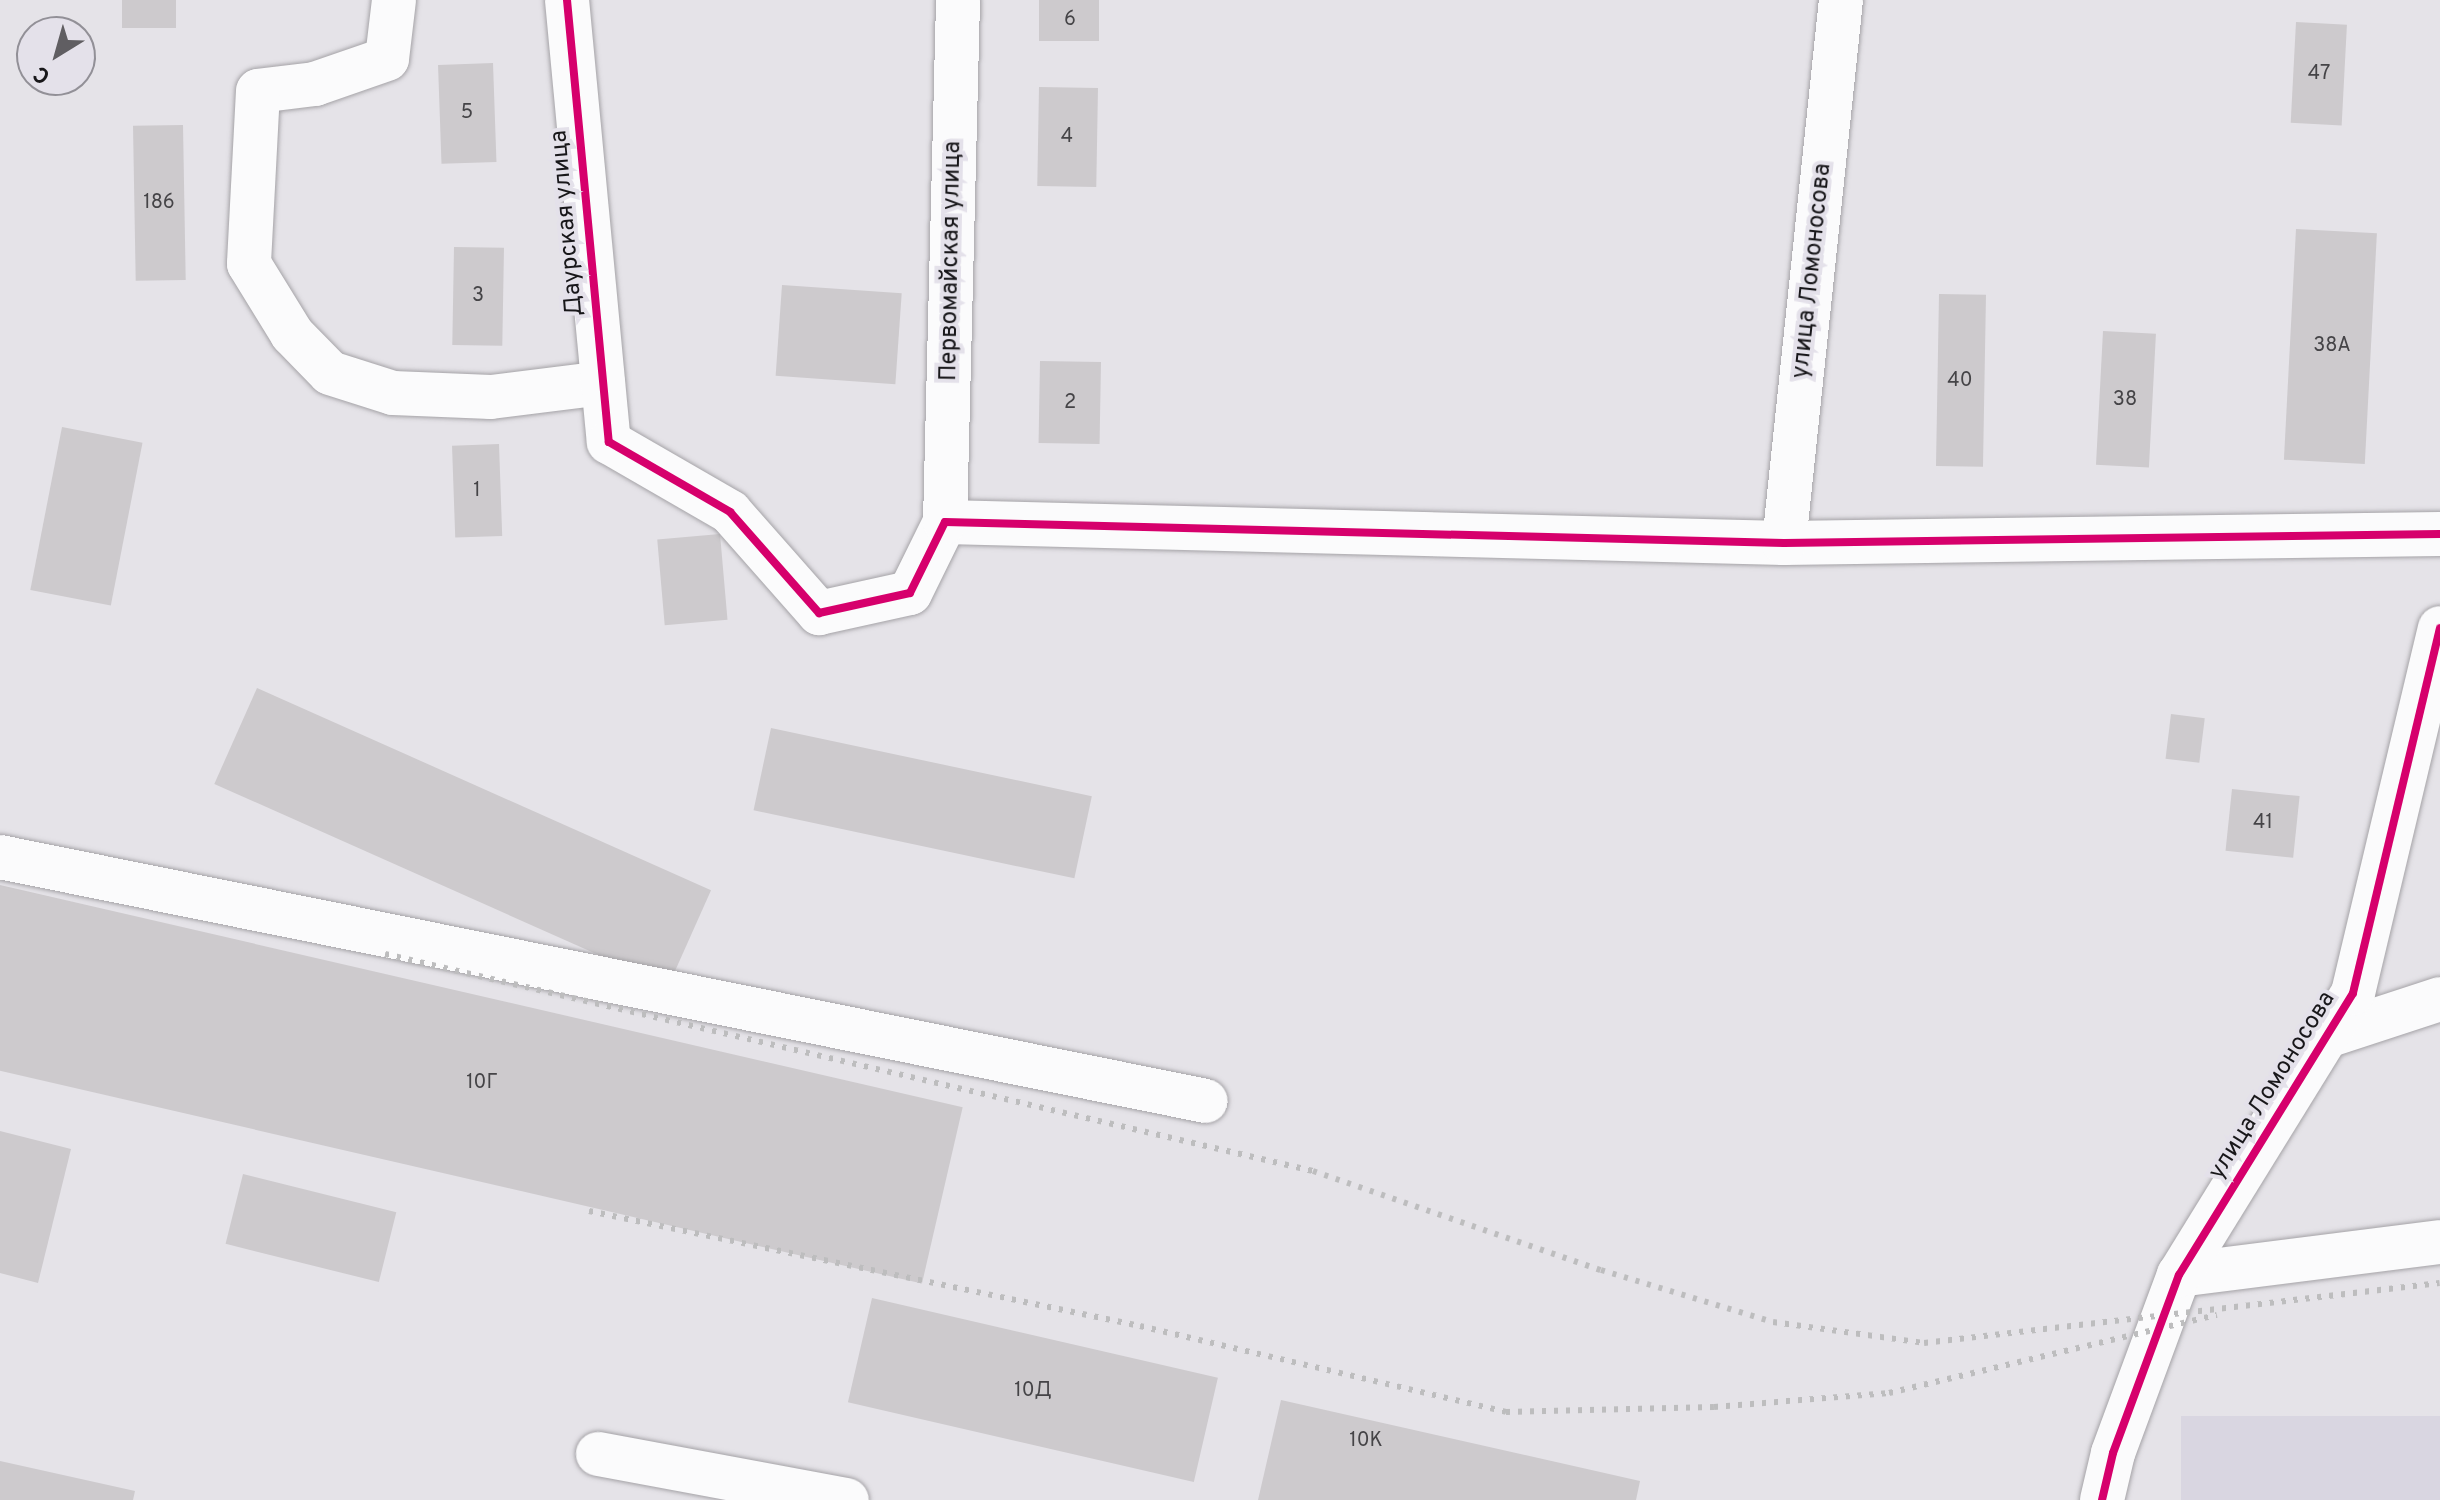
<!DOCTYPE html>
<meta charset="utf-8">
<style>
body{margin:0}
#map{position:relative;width:2440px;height:1500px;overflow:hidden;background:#e5e3e8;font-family:Overpass,sans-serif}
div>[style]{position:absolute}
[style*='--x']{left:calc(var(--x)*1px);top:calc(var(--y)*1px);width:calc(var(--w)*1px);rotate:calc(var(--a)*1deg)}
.built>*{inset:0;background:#d9d6e1;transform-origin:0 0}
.building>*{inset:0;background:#cdcacd;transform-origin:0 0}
.roads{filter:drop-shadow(0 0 2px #a5a3a7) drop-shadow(0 0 2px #a5a3a7)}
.minor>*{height:44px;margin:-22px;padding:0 22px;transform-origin:22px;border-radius:22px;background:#fbfbfc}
.rail>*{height:6px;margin-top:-3px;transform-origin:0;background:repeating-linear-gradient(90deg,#bdbdbe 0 4px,transparent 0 12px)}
.cycleway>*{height:8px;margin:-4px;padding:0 4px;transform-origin:4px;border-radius:4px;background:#d6006c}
span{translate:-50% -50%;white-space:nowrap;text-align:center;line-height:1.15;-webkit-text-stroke:8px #e4e1ea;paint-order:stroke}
.number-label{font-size:20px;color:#454447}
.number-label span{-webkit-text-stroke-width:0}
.street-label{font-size:24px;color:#18171a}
.north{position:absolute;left:16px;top:16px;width:80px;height:80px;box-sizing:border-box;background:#e4e1ea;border:2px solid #929097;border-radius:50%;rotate:217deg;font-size:22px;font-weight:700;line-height:32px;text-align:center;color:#18171a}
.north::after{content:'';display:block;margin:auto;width:28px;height:36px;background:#605e62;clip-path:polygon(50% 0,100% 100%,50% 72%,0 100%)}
</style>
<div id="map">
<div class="built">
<i style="left:2440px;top:1416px;width:84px;height:259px;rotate:90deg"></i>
</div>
<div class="building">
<i style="left:122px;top:0;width:54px;height:28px"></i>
<i style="left:1039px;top:0;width:60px;height:41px"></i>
<i style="left:2296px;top:22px;width:51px;height:101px;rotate:3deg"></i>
<i style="left:493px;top:63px;width:99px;height:55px;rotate:88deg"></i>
<i style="left:1039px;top:87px;width:59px;height:99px;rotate:1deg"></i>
<i style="left:183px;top:125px;width:155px;height:50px;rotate:89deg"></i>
<i style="left:2296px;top:229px;width:81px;height:231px;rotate:3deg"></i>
<i style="left:454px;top:247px;width:50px;height:98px;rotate:1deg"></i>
<i style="left:782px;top:285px;width:120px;height:91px;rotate:4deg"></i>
<i style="left:1939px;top:294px;width:47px;height:172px;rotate:1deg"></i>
<i style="left:2103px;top:331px;width:53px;height:134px;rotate:3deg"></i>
<i style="left:1040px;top:361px;width:61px;height:82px;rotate:1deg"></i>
<i style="left:62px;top:427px;width:82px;height:166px;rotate:11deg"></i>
<i style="left:499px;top:444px;width:92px;height:47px;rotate:88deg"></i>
<i style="left:720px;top:534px;width:86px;height:63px;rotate:85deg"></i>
<i style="left:257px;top:688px;width:497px;height:105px;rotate:24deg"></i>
<i style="left:2171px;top:714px;width:34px;height:45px;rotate:7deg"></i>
<i style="left:771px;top:728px;width:328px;height:84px;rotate:12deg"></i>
<i style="left:2232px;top:789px;width:68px;height:62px;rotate:6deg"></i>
<i style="left:0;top:885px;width:988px;height:181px;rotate:13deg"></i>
<i style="clip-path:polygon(0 1131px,71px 1149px,38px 1283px,0 1273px)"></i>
<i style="left:243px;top:1174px;width:158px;height:72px;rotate:14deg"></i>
<i style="left:872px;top:1298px;width:355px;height:107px;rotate:13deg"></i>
<i style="clip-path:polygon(1281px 1400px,1640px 1481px,1636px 1500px,1258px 1500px)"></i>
<i style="clip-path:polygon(0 1461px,135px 1491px,133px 1500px,0 1500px)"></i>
</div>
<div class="roads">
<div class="minor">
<i style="--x:394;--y:0;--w:59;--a:96.8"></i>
<i style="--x:387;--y:59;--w:76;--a:160.9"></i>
<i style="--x:315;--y:84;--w:57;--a:173"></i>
<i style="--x:258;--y:91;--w:173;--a:93"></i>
<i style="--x:249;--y:264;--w:82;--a:58.4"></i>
<i style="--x:292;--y:334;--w:54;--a:45.7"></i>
<i style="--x:330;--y:373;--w:66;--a:17.6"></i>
<i style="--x:393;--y:393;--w:98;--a:2.3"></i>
<i style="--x:491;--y:397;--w:113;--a:-7.1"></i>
<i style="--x:567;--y:0;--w:444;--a:84.6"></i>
<i style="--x:609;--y:442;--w:140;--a:30"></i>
<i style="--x:730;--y:512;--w:135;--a:48.6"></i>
<i style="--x:819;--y:613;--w:93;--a:-12.4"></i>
<i style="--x:910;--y:593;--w:79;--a:-63.8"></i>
<i style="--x:945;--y:522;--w:839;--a:1.43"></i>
<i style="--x:1784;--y:543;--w:656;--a:-0.79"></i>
<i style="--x:945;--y:522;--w:522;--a:-88.57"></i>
<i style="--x:1784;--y:543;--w:546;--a:-84.01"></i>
<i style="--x:0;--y:857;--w:1230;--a:11.44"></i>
<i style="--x:2327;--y:1036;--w:119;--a:-18.1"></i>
<i style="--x:2179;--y:1275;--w:263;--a:-7.2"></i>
<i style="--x:598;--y:1454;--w:253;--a:10.5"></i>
<i style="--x:2102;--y:1500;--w:48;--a:-76.8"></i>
<i style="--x:2113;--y:1453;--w:190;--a:-69.7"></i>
<i style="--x:2179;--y:1275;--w:331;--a:-58.3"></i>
<i style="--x:2353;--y:993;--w:375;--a:-76.6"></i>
</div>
</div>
<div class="rail">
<i style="--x:385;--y:954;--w:953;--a:13.16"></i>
<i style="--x:1313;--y:1171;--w:305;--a:19"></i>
<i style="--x:1601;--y:1270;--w:180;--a:16.8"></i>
<i style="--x:1773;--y:1322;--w:152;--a:7.9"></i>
<i style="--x:1924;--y:1343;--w:519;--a:-6.63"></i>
<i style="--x:589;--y:1211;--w:563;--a:11.79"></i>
<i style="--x:1140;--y:1326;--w:376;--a:13.2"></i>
<i style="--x:1506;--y:1412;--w:208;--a:-1.4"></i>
<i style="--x:1714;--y:1407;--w:176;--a:-4.6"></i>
<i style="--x:1889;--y:1393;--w:337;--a:-13.4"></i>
</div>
<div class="cycleway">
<i style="--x:567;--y:0;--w:444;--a:84.6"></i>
<i style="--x:609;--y:442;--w:140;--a:30"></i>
<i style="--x:730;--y:512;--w:135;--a:48.6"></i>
<i style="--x:819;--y:613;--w:93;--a:-12.4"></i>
<i style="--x:910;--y:593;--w:79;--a:-63.8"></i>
<i style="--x:945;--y:522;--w:839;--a:1.43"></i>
<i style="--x:1784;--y:543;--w:656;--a:-0.79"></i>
<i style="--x:2102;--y:1500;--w:48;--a:-76.8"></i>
<i style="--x:2113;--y:1453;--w:190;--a:-69.7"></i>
<i style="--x:2179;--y:1275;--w:331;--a:-58.3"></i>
<i style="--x:2353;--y:993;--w:375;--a:-76.6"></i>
</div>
<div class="number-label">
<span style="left:1070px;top:20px">6</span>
<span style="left:2319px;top:74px">47</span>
<span style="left:467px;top:113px">5</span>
<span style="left:1067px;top:137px">4</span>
<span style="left:159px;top:203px">186</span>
<span style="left:478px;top:296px">3</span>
<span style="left:2332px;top:346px">38А</span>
<span style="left:1960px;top:381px">40</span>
<span style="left:2125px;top:400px">38</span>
<span style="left:1070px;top:403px">2</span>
<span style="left:477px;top:491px">1</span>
<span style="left:2263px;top:823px">41</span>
<span style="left:482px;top:1083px">10Г</span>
<span style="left:1033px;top:1391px">10Д</span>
<span style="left:1366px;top:1441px">10К</span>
</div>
<div class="street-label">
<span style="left:568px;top:223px;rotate:-95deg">Даурская улица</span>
<span style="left:952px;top:261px;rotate:-89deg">Первомайская улица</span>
<span style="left:1813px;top:271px;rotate:-84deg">улица Ломоносова</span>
<span style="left:2273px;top:1086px;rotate:-58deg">улица Ломоносова</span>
</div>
<div class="north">С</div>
</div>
